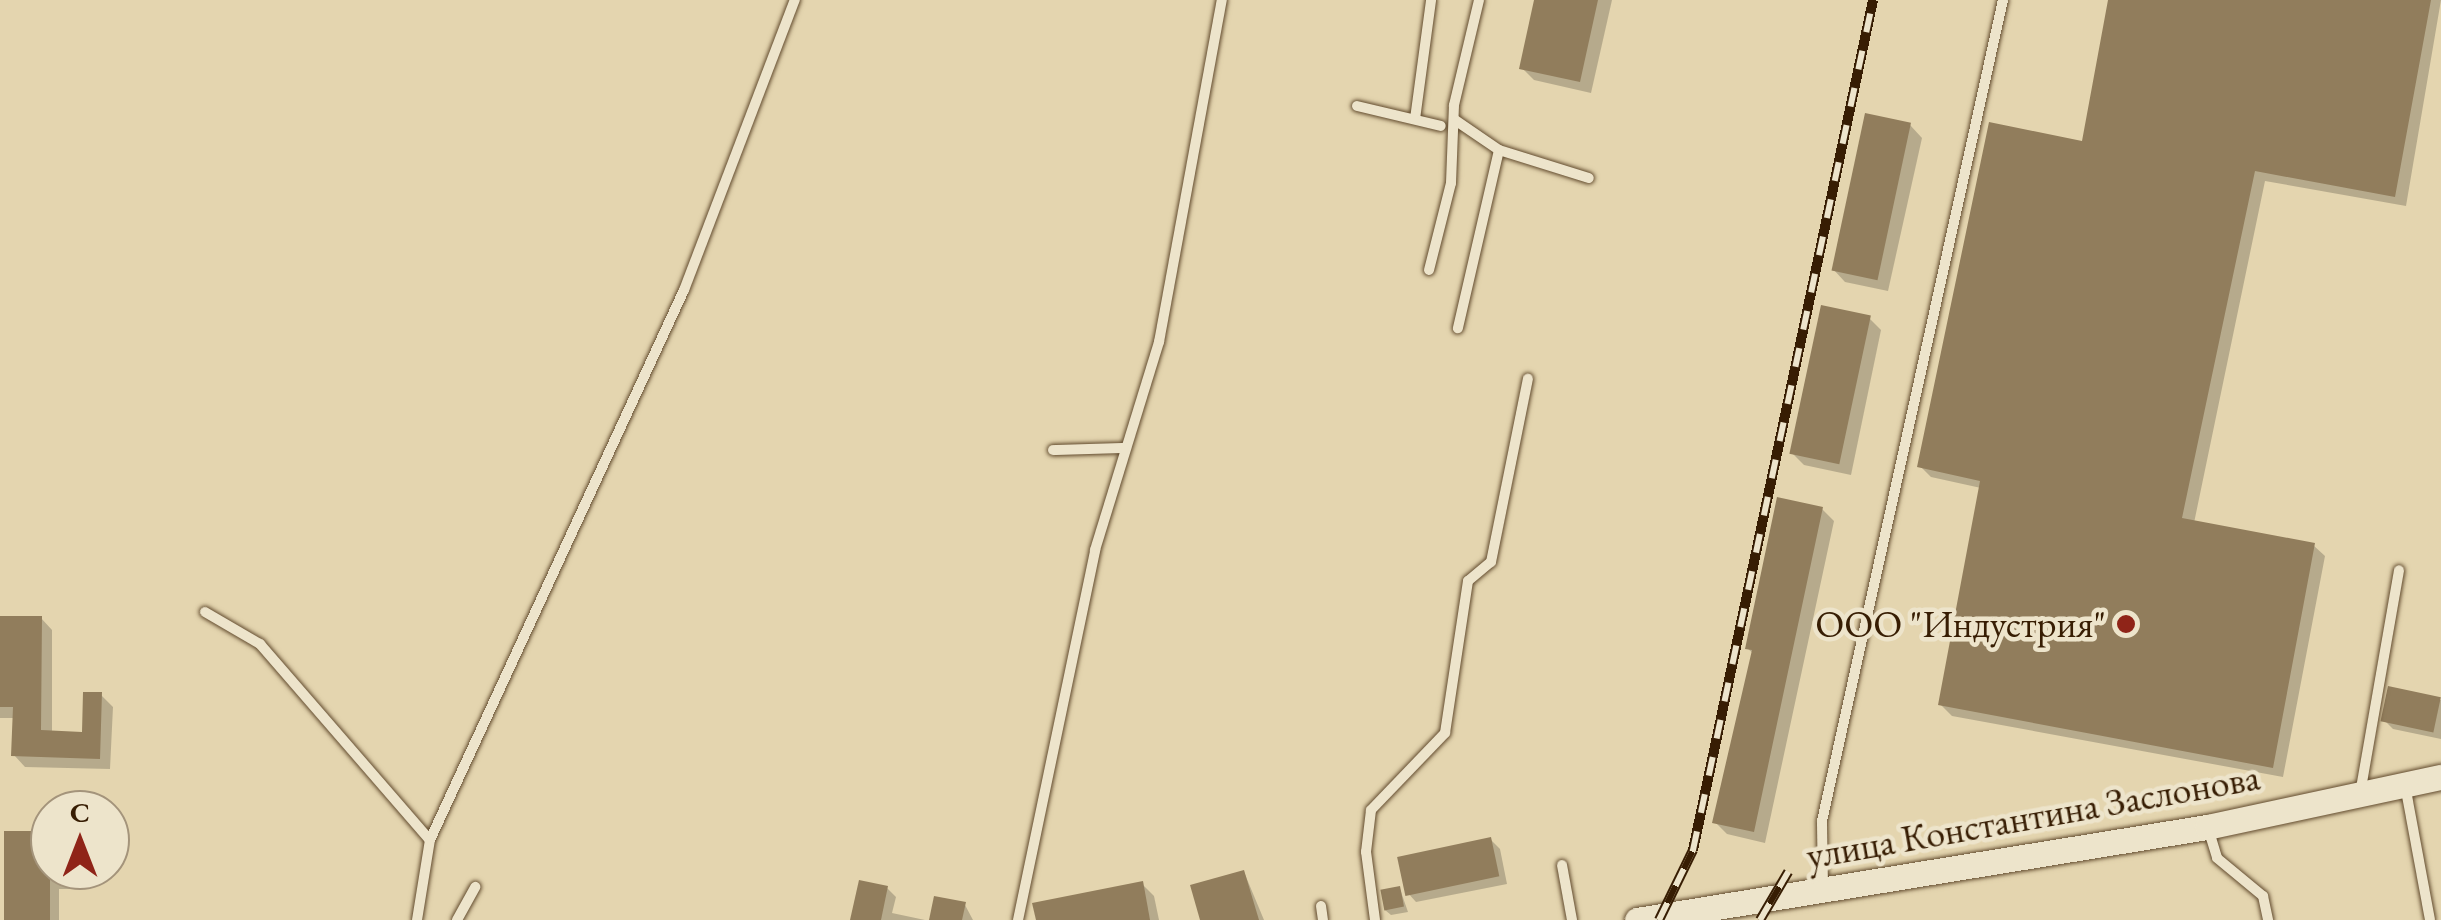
<!DOCTYPE html>
<meta charset="utf-8">
<style>
body{margin:0}
#map{position:relative;width:2441px;height:920px;overflow:hidden;background:#e4d5af;font-family:"EB Garamond",serif}
div>[style]{position:absolute}
[style*='--x']{left:calc(var(--x)*1px);top:calc(var(--y)*1px);width:calc(var(--w)*1px);rotate:calc(var(--a)*1deg)}
.shadow>*{inset:0;background:#0003}
.building>*{inset:0;background:#917d5c;transform-origin:0 0}
.roads{filter:drop-shadow(0 0 2px #624b2e) drop-shadow(0 0 2px #624b2e)}
.service>*{height:10px;margin:-5px;padding:0 5px;transform-origin:5px;border-radius:5px;background:#ede4cb}
.tertiary>*{height:25px;margin:-12.5px;padding:0 12.5px;transform-origin:12.5px;border-radius:12.5px;background:#ede4cb}
.rail>*{height:10px;margin-top:-5px;transform-origin:0;background:repeating-linear-gradient(90deg,#ede4cb 0 19px,#371d03 0 38px);box-sizing:border-box;border-block:2px solid #371d03}
.dots>*{width:28px;height:28px;translate:-50% -50%;box-sizing:border-box;border:5px solid #ede4cb;border-radius:50%}
span{translate:-50% -50%;white-space:nowrap;text-align:center;line-height:1.15;-webkit-text-stroke:9px #ede4cb;paint-order:stroke}
.poi-label{font-size:38px;color:#371d03}
.right{translate:-100% -50%;text-align:right}
.street-label{font-size:38px;color:#371d03}
.north{position:absolute;left:30px;top:790px;width:100px;height:100px;box-sizing:border-box;background:#ede4cb;border:2px solid #a4947b;border-radius:50%;rotate:0deg;font-size:28px;font-weight:700;line-height:40px;text-align:center;color:#371d03}
.north::after{content:'';display:block;margin:auto;width:35px;height:45px;background:#8f2418;clip-path:polygon(50% 0,100% 100%,50% 72%,0 100%)}
</style>
<div id="map">
<div class="shadow">
<i style="clip-path:polygon(1537px 0,1612px 0,1591px 93px,1534px 80px,1522px 68px)"></i>
<i style="clip-path:polygon(2110px 0,2441px 0,2406px 206px,2265px 181px,2194px 523px,2313px 545px,2325px 556px,2283px 777px,1952px 716px,1940px 704px,1981px 488px,1931px 477px,1920px 466px,2084px 144px)"></i>
<i style="clip-path:polygon(1910px 125px,1922px 138px,1888px 291px,1845px 282px,1833px 269px)"></i>
<i style="clip-path:polygon(1869px 318px,1881px 330px,1851px 475px,1804px 465px,1792px 453px)"></i>
<i style="clip-path:polygon(1822px 509px,1834px 521px,1765px 843px,1727px 834px,1715px 822px,1754px 654px,1747px 648px)"></i>
<i style="clip-path:polygon(0 618px,41px 618px,52px 630px,52px 733px,84px 734px,101px 695px,113px 707px,110px 769px,25px 767px,14px 755px,15px 718px,0 718px)"></i>
<i style="clip-path:polygon(2390px 689px,2441px 700px,2441px 739px,2393px 729px,2384px 720px)"></i>
<i style="clip-path:polygon(6px 833px,50px 833px,50px 870px,84px 870px,84px 889px,59px 889px,59px 920px,7px 920px)"></i>
<i style="clip-path:polygon(1491px 840px,1500px 849px,1507px 884px,1416px 902px,1407px 892px)"></i>
<i style="clip-path:polygon(1244px 872px,1264px 920px,1203px 920px)"></i>
<i style="clip-path:polygon(1142px 884px,1154px 896px,1159px 920px,1038px 920px)"></i>
<i style="clip-path:polygon(887px 888px,896px 897px,892px 913px,925px 920px,853px 920px)"></i>
<i style="clip-path:polygon(1400px 889px,1408px 912px,1391px 915px,1385px 910px)"></i>
<i style="clip-path:polygon(965px 905px,973px 920px,932px 920px)"></i>
</div>
<div class="building">
<i style="clip-path:polygon(1534px 0,1598px 0,1580px 82px,1519px 69px)"></i>
<i style="clip-path:polygon(2108px 0,2431px 0,2395px 197px,2255px 171px,2182px 518px,2315px 543px,2273px 768px,1938px 705px,1980px 481px,1917px 467px,1989px 122px,2082px 141px)"></i>
<i style="left:1865px;top:113px;width:47px;height:161px;rotate:12deg"></i>
<i style="left:1821px;top:305px;width:51px;height:152px;rotate:12deg"></i>
<i style="clip-path:polygon(1777px 497px,1823px 507px,1754px 832px,1712px 823px,1752px 650px,1745px 649px)"></i>
<i style="clip-path:polygon(0 616px,42px 616px,41px 730px,82px 732px,83px 692px,102px 692px,100px 759px,11px 756px,13px 707px,0 707px)"></i>
<i style="left:2388px;top:686px;width:54px;height:36px;rotate:12deg"></i>
<i style="left:4px;top:831px;width:46px;height:89px"></i>
<i style="left:1491px;top:837px;width:40px;height:96px;rotate:78deg"></i>
<i style="clip-path:polygon(1244px 870px,1259px 920px,1200px 920px,1190px 885px)"></i>
<i style="clip-path:polygon(859px 880px,888px 886px,881px 920px,850px 920px)"></i>
<i style="clip-path:polygon(1143px 881px,1150px 920px,1036px 920px,1032px 903px)"></i>
<i style="left:1400px;top:886px;width:21px;height:20px;rotate:79deg"></i>
<i style="clip-path:polygon(934px 896px,966px 902px,962px 920px,929px 920px)"></i>
</div>
<div class="roads">
<div class="service">
<i style="--x:1357;--y:106;--w:86;--a:13.4"></i>
<i style="--x:1415;--y:119;--w:120;--a:-82.3"></i>
<i style="--x:1455;--y:120;--w:53;--a:34.3"></i>
<i style="--x:1499;--y:150;--w:183;--a:103"></i>
<i style="--x:1499;--y:150;--w:94;--a:17.3"></i>
<i style="--x:1429;--y:270;--w:90;--a:-75.8"></i>
<i style="--x:1451;--y:183;--w:78;--a:-87.8"></i>
<i style="--x:1454;--y:105;--w:108;--a:-76.6"></i>
<i style="--x:1053;--y:450;--w:72;--a:-1.6"></i>
<i style="--x:205;--y:612;--w:64;--a:30.2"></i>
<i style="--x:260;--y:644;--w:259;--a:49.1"></i>
<i style="--x:2405;--y:785;--w:137;--a:79.5"></i>
<i style="--x:2360;--y:794;--w:227;--a:-80.1"></i>
<i style="--x:2208;--y:828;--w:31;--a:73"></i>
<i style="--x:2217;--y:858;--w:60;--a:39.6"></i>
<i style="--x:2263;--y:896;--w:25;--a:78"></i>
<i style="--x:1562;--y:865;--w:56;--a:79.7"></i>
<i style="--x:1823;--y:888;--w:67;--a:-90.9"></i>
<i style="--x:1822;--y:821;--w:841;--a:-77.57"></i>
<i style="--x:1321;--y:906;--w:14;--a:82"></i>
<i style="--x:417;--y:920;--w:81;--a:-80.8"></i>
<i style="--x:430;--y:840;--w:606;--a:-65.21"></i>
<i style="--x:684;--y:290;--w:311;--a:-69.1"></i>
<i style="--x:457;--y:920;--w:38;--a:-61"></i>
<i style="--x:1018;--y:920;--w:378;--a:-78.2"></i>
<i style="--x:1095;--y:550;--w:218;--a:-72.9"></i>
<i style="--x:1159;--y:342;--w:348;--a:-79.6"></i>
<i style="--x:1375;--y:920;--w:69;--a:-97.5"></i>
<i style="--x:1366;--y:852;--w:42;--a:-83.2"></i>
<i style="--x:1371;--y:810;--w:107;--a:-46.1"></i>
<i style="--x:1445;--y:733;--w:154;--a:-81.4"></i>
<i style="--x:1468;--y:581;--w:30;--a:-40"></i>
<i style="--x:1491;--y:562;--w:187;--a:-78.6"></i>
</div>
<div class="tertiary">
<i style="--x:1637;--y:920;--w:578;--a:-9.27"></i>
<i style="--x:2207;--y:827;--w:239;--a:-12.1"></i>
</div>
</div>
<div class="rail">
<i style="--x:1659;--y:920;--w:78;--a:-64.1"></i>
<i style="--x:1693;--y:850;--w:869;--a:-78.04"></i>
<i style="--x:1760;--y:920;--w:56;--a:-59.7"></i>
</div>
<div class="dots">
<i style="left:2126px;top:624px;background:#8f2418"></i>
</div>
<div class="poi-label">
<span class="right" style="left:2106px;top:624px">ООО "Индустрия"</span>
</div>
<div class="street-label">
<span style="left:2033px;top:816px;rotate:-10deg">улица Константина Заслонова</span>
</div>
<div class="north">С</div>
</div>
